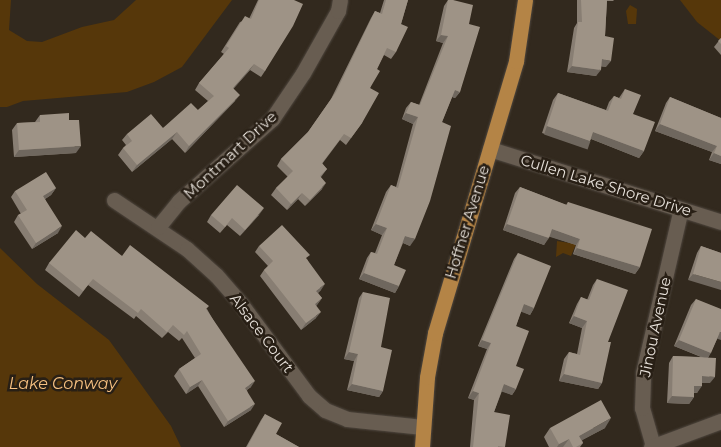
<!DOCTYPE html>
<style>
body{margin:0}
#map{position:relative;width:721px;height:447px;overflow:hidden;background:#32291e;font-family:Montserrat,sans-serif}
div>[style]{position:absolute}
[style*='--x']{left:calc(var(--x)*1px);top:calc(var(--y)*1px);width:calc(var(--w)*1px);rotate:calc(var(--a)*1deg)}
.water>*{inset:0;background:#56370a}
.roads{filter:drop-shadow(0 0 1px #4f473f) drop-shadow(0 0 1px #4f473f)}
.minor>*{height:15px;margin:-7.5px;padding:0 7.5px;transform-origin:7.5px;border-radius:7.5px;background:#685d51}
.major>*{height:15px;margin:-7.5px;padding:0 7.5px;transform-origin:7.5px;border-radius:7.5px;background:#b48446}
.wall>*{inset:0;background:#887e73}
.shaded-wall>*{inset:0;background:#6f675e;transform-origin:0 0}
.building>*{inset:0;background:#9e9386}
span{translate:-50% -50%;white-space:nowrap;text-align:center;line-height:1.15;-webkit-text-stroke:5px #281f15;paint-order:stroke}
.street-label{font-size:15px;color:#e7e1da}
.water-label{font-size:16px;color:#f7c181;font-style:italic}
</style>
<div id="map">
<div class="water">
<i style="clip-path:polygon(0 0,11px 0,9px 30px,27px 41px,42px 42px,82px 27px,114px 20px,136px 0,232px 0,182px 67px,154px 82px,127px 92px,23px 101px,7px 107px,0 107px)"></i>
<i style="clip-path:polygon(680px 0,721px 0,721px 41px,697px 22px)"></i>
<i style="clip-path:polygon(630px 5px,637px 9px,636px 24px,628px 24px,626px 11px)"></i>
<i style="clip-path:polygon(557px 241px,576px 244px,571px 256px,563px 253px,556px 257px)"></i>
<i style="clip-path:polygon(0 248px,37px 284px,109px 340px,171px 426px,181px 447px,0 447px)"></i>
</div>
<div class="roads">
<div class="minor">
<i style="--x:490;--y:149;--w:242;--a:17.5"></i>
<i style="--x:114;--y:200;--w:88;--a:33.9"></i>
<i style="--x:187;--y:249;--w:39;--a:42"></i>
<i style="--x:216;--y:275;--w:38;--a:49"></i>
<i style="--x:241;--y:304;--w:114;--a:53.5"></i>
<i style="--x:309;--y:396;--w:21;--a:41"></i>
<i style="--x:325;--y:410;--w:24;--a:22"></i>
<i style="--x:347;--y:419;--w:76;--a:6"></i>
<i style="--x:158;--y:227;--w:33;--a:-51"></i>
<i style="--x:179;--y:201;--w:124;--a:-41.4"></i>
<i style="--x:272;--y:119;--w:55;--a:-56"></i>
<i style="--x:303;--y:73;--w:71;--a:-60.6"></i>
<i style="--x:338;--y:11;--w:11;--a:-80"></i>
<i style="--x:653;--y:446;--w:40;--a:-106"></i>
<i style="--x:642;--y:408;--w:35;--a:-88"></i>
<i style="--x:643;--y:373;--w:168;--a:-77"></i>
<i style="--x:651;--y:447;--w:75;--a:-20.4"></i>
</div>
<div class="major">
<i style="--x:422;--y:447;--w:70;--a:-85.9"></i>
<i style="--x:427;--y:377;--w:45;--a:-79.7"></i>
<i style="--x:435;--y:333;--w:284;--a:-73.4"></i>
<i style="--x:516;--y:61;--w:62;--a:-81.6"></i>
</div>
</div>
<div class="wall">
<i style="clip-path:polygon(258px 0,294px 0,265px 71px,261px 77px,250px 70px,233px 89px,235px 101px,185px 153px,172px 139px,132px 172px,118px 155px,123px 148px,126px 145px,122px 140px,127px 134px,163px 128px,198px 110px,208px 101px,195px 90px,199px 83px,224px 54px,221px 52px,240px 22px,249px 19px)"></i>
<i style="clip-path:polygon(384px 0,408px 0,401px 24px,396px 52px,391px 59px,384px 55px,377px 69px,370px 88px,362px 123px,346px 145px,340px 140px,322px 164px,327px 169px,321px 177px,322px 189px,305px 206px,298px 199px,287px 210px,271px 195px,276px 188px,288px 177px,277px 166px,281px 159px,308px 132px,331px 99px,371px 18px,375px 11px,380px 13px)"></i>
<i style="clip-path:polygon(448px 0,453px 0,469px 24px,460px 92px,455px 98px,452px 97px,442px 122px,410px 246px,403px 243px,394px 265px,399px 286px,395px 293px,359px 279px,367px 258px,371px 252px,375px 253px,382px 235px,371px 230px,386px 192px,391px 185px,396px 187px,413px 124px,402px 119px,406px 108px,411px 102px,419px 105px,443px 43px,436px 41px,444px 6px)"></i>
<i style="clip-path:polygon(577px 0,614px 0,613px 1px,607px 1px,605px 36px,606px 67px,601px 66px,596px 76px,567px 72px,574px 28px,577px 23px)"></i>
<i style="clip-path:polygon(721px 38px,721px 55px,714px 47px)"></i>
<i style="clip-path:polygon(625px 89px,633px 114px,644px 151px,639px 158px,591px 139px,585px 148px,542px 133px,553px 100px,558px 93px,606px 110px,609px 102px,614px 96px,619px 98px)"></i>
<i style="clip-path:polygon(670px 97px,721px 118px,721px 164px,709px 160px,712px 152px,655px 131px,666px 103px)"></i>
<i style="clip-path:polygon(40px 115px,69px 120px,76px 153px,14px 157px,12px 130px,17px 123px,35px 122px)"></i>
<i style="clip-path:polygon(520px 187px,566px 205px,568px 202px,640px 267px,635px 274px,573px 254px,576px 245px,549px 236px,544px 245px,503px 230px,515px 193px)"></i>
<i style="clip-path:polygon(56px 188px,51px 195px,45px 199px,58px 233px,32px 249px,14px 222px,18px 215px,21px 214px,11px 197px,15px 191px)"></i>
<i style="clip-path:polygon(211px 215px,259px 215px,240px 236px,227px 225px,220px 233px,207px 222px)"></i>
<i style="clip-path:polygon(85px 238px,122px 256px,207px 309px,251px 387px,247px 390px,251px 410px,224px 427px,198px 386px,186px 394px,174px 376px,179px 369px,195px 358px,182px 338px,179px 341px,168px 332px,162px 338px,136px 316px,134px 319px,88px 285px,79px 297px,45px 270px,49px 263px)"></i>
<i style="clip-path:polygon(259px 246px,307px 259px,321px 290px,318px 293px,322px 298px,316px 306px,316px 318px,301px 330px,260px 276px,264px 270px,268px 266px,255px 252px)"></i>
<i style="clip-path:polygon(701px 246px,721px 253px,688px 280px,697px 253px)"></i>
<i style="clip-path:polygon(518px 253px,534px 308px,530px 315px,521px 311px,516px 326px,516px 389px,512px 395px,502px 391px,494px 412px,505px 447px,470px 447px,474px 400px,468px 398px,487px 349px,478px 346px,514px 259px)"></i>
<i style="clip-path:polygon(597px 279px,608px 342px,602px 383px,598px 389px,559px 381px,564px 359px,569px 352px,577px 354px,582px 328px,569px 323px,577px 304px,581px 297px,587px 300px,593px 285px)"></i>
<i style="clip-path:polygon(363px 292px,381px 347px,383px 391px,379px 397px,347px 390px,354px 361px,344px 359px,359px 298px)"></i>
<i style="clip-path:polygon(696px 299px,717px 339px,708px 358px,710px 383px,702px 383px,697px 393px,694px 393px,694px 397px,689px 404px,667px 403px,669px 363px,673px 356px,701px 357px,674px 346px,691px 305px)"></i>
<i style="clip-path:polygon(265px 414px,276px 434px,299px 447px,246px 447px,261px 420px)"></i>
<i style="clip-path:polygon(550px 428px,605px 428px,582px 440px,583px 443px,580px 447px,549px 447px,544px 437px)"></i>
</div>
<div class="shaded-wall">
<i style="clip-path:polygon(441px 35px,448px 36px,443px 43px,436px 41px)"></i>
<i style="clip-path:polygon(602px 59px,611px 61px,606px 67px,597px 66px)"></i>
<i style="clip-path:polygon(254px 64px,250px 70px,228px 95px,233px 88px)"></i>
<i style="clip-path:polygon(572px 66px,601px 70px,596px 76px,567px 72px)"></i>
<i style="clip-path:polygon(455px 90px,460px 92px,455px 98px,450px 96px)"></i>
<i style="clip-path:polygon(240px 95px,235px 101px,185px 153px,189px 146px)"></i>
<i style="clip-path:polygon(406px 113px,418px 117px,413px 124px,402px 119px)"></i>
<i style="clip-path:polygon(660px 124px,717px 146px,712px 152px,655px 131px)"></i>
<i style="left:547px;top:126px;width:46px;height:9px;rotate:19deg"></i>
<i style="clip-path:polygon(177px 132px,172px 139px,132px 172px,137px 165px)"></i>
<i style="clip-path:polygon(593px 132px,644px 151px,639px 158px,589px 138px)"></i>
<i style="clip-path:polygon(81px 146px,76px 153px,14px 157px,19px 150px)"></i>
<i style="clip-path:polygon(714px 153px,721px 156px,721px 164px,709px 160px)"></i>
<i style="clip-path:polygon(326px 183px,322px 189px,305px 206px,310px 200px)"></i>
<i style="clip-path:polygon(56px 188px,51px 195px,39px 203px,43px 196px)"></i>
<i style="clip-path:polygon(302px 193px,298px 199px,287px 210px,291px 204px)"></i>
<i style="clip-path:polygon(264px 208px,259px 215px,240px 236px,245px 230px)"></i>
<i style="clip-path:polygon(376px 224px,387px 228px,382px 235px,371px 230px)"></i>
<i style="clip-path:polygon(507px 224px,549px 238px,544px 245px,503px 230px)"></i>
<i style="clip-path:polygon(62px 226px,58px 233px,32px 249px,36px 243px)"></i>
<i style="clip-path:polygon(552px 229px,580px 239px,576px 245px,547px 236px)"></i>
<i style="clip-path:polygon(405px 236px,415px 239px,410px 246px,401px 242px)"></i>
<i style="clip-path:polygon(577px 248px,640px 267px,635px 274px,573px 254px)"></i>
<i style="clip-path:polygon(364px 273px,399px 286px,395px 293px,359px 279px)"></i>
<i style="clip-path:polygon(693px 274px,721px 282px,721px 290px,688px 280px)"></i>
<i style="clip-path:polygon(325px 284px,321px 290px,312px 297px,316px 291px)"></i>
<i style="clip-path:polygon(322px 298px,317px 305px,310px 310px,315px 304px)"></i>
<i style="clip-path:polygon(524px 304px,534px 308px,530px 315px,519px 311px)"></i>
<i style="clip-path:polygon(321px 312px,316px 318px,301px 330px,306px 323px)"></i>
<i style="clip-path:polygon(574px 316px,587px 321px,582px 328px,569px 323px)"></i>
<i style="clip-path:polygon(720px 332px,721px 332px,721px 340px,715px 338px)"></i>
<i style="clip-path:polygon(482px 340px,491px 343px,487px 349px,478px 346px)"></i>
<i style="clip-path:polygon(679px 340px,711px 353px,707px 359px,674px 346px)"></i>
<i style="clip-path:polygon(349px 352px,358px 354px,354px 361px,344px 359px)"></i>
<i style="clip-path:polygon(564px 374px,602px 383px,598px 389px,559px 381px)"></i>
<i style="clip-path:polygon(702px 376px,715px 377px,710px 383px,698px 383px)"></i>
<i style="clip-path:polygon(202px 380px,198px 386px,186px 394px,190px 387px)"></i>
<i style="clip-path:polygon(255px 381px,251px 387px,240px 394px,245px 388px)"></i>
<i style="clip-path:polygon(352px 384px,383px 391px,379px 397px,347px 390px)"></i>
<i style="clip-path:polygon(504px 384px,516px 389px,512px 395px,500px 391px)"></i>
<i style="clip-path:polygon(694px 386px,702px 386px,697px 393px,690px 392px)"></i>
<i style="clip-path:polygon(473px 391px,479px 393px,474px 400px,468px 398px)"></i>
<i style="clip-path:polygon(672px 396px,694px 397px,689px 404px,667px 403px)"></i>
<i style="clip-path:polygon(255px 404px,251px 410px,224px 427px,228px 421px)"></i>
<i style="clip-path:polygon(611px 418px,605px 428px,573px 445px,579px 436px)"></i>
<i style="clip-path:polygon(569px 439px,563px 447px,557px 447px,559px 444px)"></i>
</div>
<div class="building">
<i style="clip-path:polygon(259px 0,294px 0,303px 4px,293px 26px,265px 71px,254px 64px,233px 88px,240px 95px,189px 146px,177px 132px,137px 165px,123px 148px,132px 141px,127px 134px,151px 114px,163px 128px,191px 103px,198px 110px,214px 96px,199px 83px,229px 48px,226px 46px,245px 16px,251px 19px)"></i>
<i style="clip-path:polygon(386px 0,408px 0,401px 24px,408px 27px,396px 52px,387px 48px,377px 69px,380px 71px,370px 88px,379px 93px,362px 123px,351px 138px,344px 134px,322px 163px,327px 169px,320px 176px,326px 183px,310px 200px,302px 193px,291px 204px,276px 188px,293px 171px,281px 159px,308px 132px,336px 92px,375px 11px,382px 14px)"></i>
<i style="clip-path:polygon(448px 0,453px 0,473px 5px,469px 24px,480px 27px,460px 92px,455px 90px,442px 122px,451px 126px,430px 201px,415px 239px,405px 236px,394px 265px,406px 270px,399px 286px,364px 273px,371px 252px,377px 254px,387px 228px,376px 224px,391px 185px,398px 188px,418px 117px,406px 113px,411px 102px,420px 105px,448px 36px,441px 35px)"></i>
<i style="clip-path:polygon(581px 0,607px 0,605px 36px,614px 38px,611px 61px,602px 59px,601px 70px,572px 66px,578px 22px,582px 22px)"></i>
<i style="clip-path:polygon(721px 38px,721px 44px,718px 41px)"></i>
<i style="clip-path:polygon(625px 89px,641px 95px,633px 114px,655px 122px,644px 151px,593px 132px,590px 141px,547px 126px,558px 93px,608px 111px,614px 96px,621px 99px)"></i>
<i style="clip-path:polygon(670px 97px,721px 118px,721px 156px,714px 153px,717px 146px,660px 124px)"></i>
<i style="clip-path:polygon(69px 113px,69px 120px,79px 120px,81px 146px,19px 150px,17px 123px,40px 122px,40px 115px)"></i>
<i style="clip-path:polygon(46px 172px,56px 188px,43px 196px,62px 226px,36px 243px,18px 215px,27px 210px,15px 191px)"></i>
<i style="clip-path:polygon(237px 185px,264px 208px,245px 230px,232px 218px,225px 227px,211px 215px)"></i>
<i style="clip-path:polygon(520px 187px,567px 205px,568px 202px,652px 229px,640px 267px,577px 248px,580px 239px,552px 229px,549px 238px,507px 224px)"></i>
<i style="clip-path:polygon(282px 225px,310px 255px,306px 258px,325px 284px,316px 291px,322px 298px,315px 304px,321px 312px,306px 323px,264px 270px,273px 261px,259px 246px)"></i>
<i style="clip-path:polygon(76px 230px,85px 238px,91px 231px,122px 256px,130px 245px,209px 306px,206px 309px,255px 381px,245px 388px,255px 404px,228px 421px,202px 380px,190px 387px,179px 369px,201px 354px,187px 331px,184px 335px,173px 325px,167px 332px,141px 309px,138px 313px,93px 279px,83px 291px,49px 263px)"></i>
<i style="clip-path:polygon(701px 246px,721px 253px,721px 282px,693px 274px)"></i>
<i style="clip-path:polygon(518px 253px,551px 266px,534px 308px,524px 304px,516px 326px,529px 331px,516px 366px,524px 369px,516px 389px,504px 384px,494px 412px,510px 415px,505px 447px,498px 446px,498px 447px,473px 447px,479px 393px,473px 391px,491px 343px,482px 340px)"></i>
<i style="clip-path:polygon(597px 279px,628px 290px,608px 342px,611px 342px,602px 383px,564px 374px,569px 352px,580px 355px,587px 321px,574px 316px,581px 297px,589px 300px)"></i>
<i style="clip-path:polygon(363px 292px,390px 298px,381px 347px,392px 350px,383px 391px,352px 384px,358px 354px,349px 352px)"></i>
<i style="clip-path:polygon(696px 299px,721px 309px,721px 332px,720px 332px,711px 353px,679px 340px)"></i>
<i style="clip-path:polygon(673px 356px,716px 358px,715px 377px,702px 376px,702px 386px,694px 386px,694px 397px,672px 396px)"></i>
<i style="clip-path:polygon(601px 400px,611px 418px,579px 436px,583px 443px,576px 447px,573px 447px,569px 439px,559px 444px,550px 428px)"></i>
<i style="clip-path:polygon(265px 414px,282px 423px,276px 434px,299px 447px,247px 447px)"></i>
</div>
<div class="street-label">
<span style="left:230px;top:155px;rotate:-43deg">Montmart Drive</span>
<span style="left:606px;top:185px;rotate:17deg">Cullen Lake Shore Drive</span>
<span style="left:467px;top:222px;rotate:-73deg">Hoffner Avenue</span>
<span style="left:655px;top:327px;rotate:-78deg">Jinou Avenue</span>
<span style="left:262px;top:333px;rotate:53deg">Alsace Court</span>
</div>
<div class="water-label">
<span style="left:63px;top:384px">Lake Conway</span>
</div>
</div>
